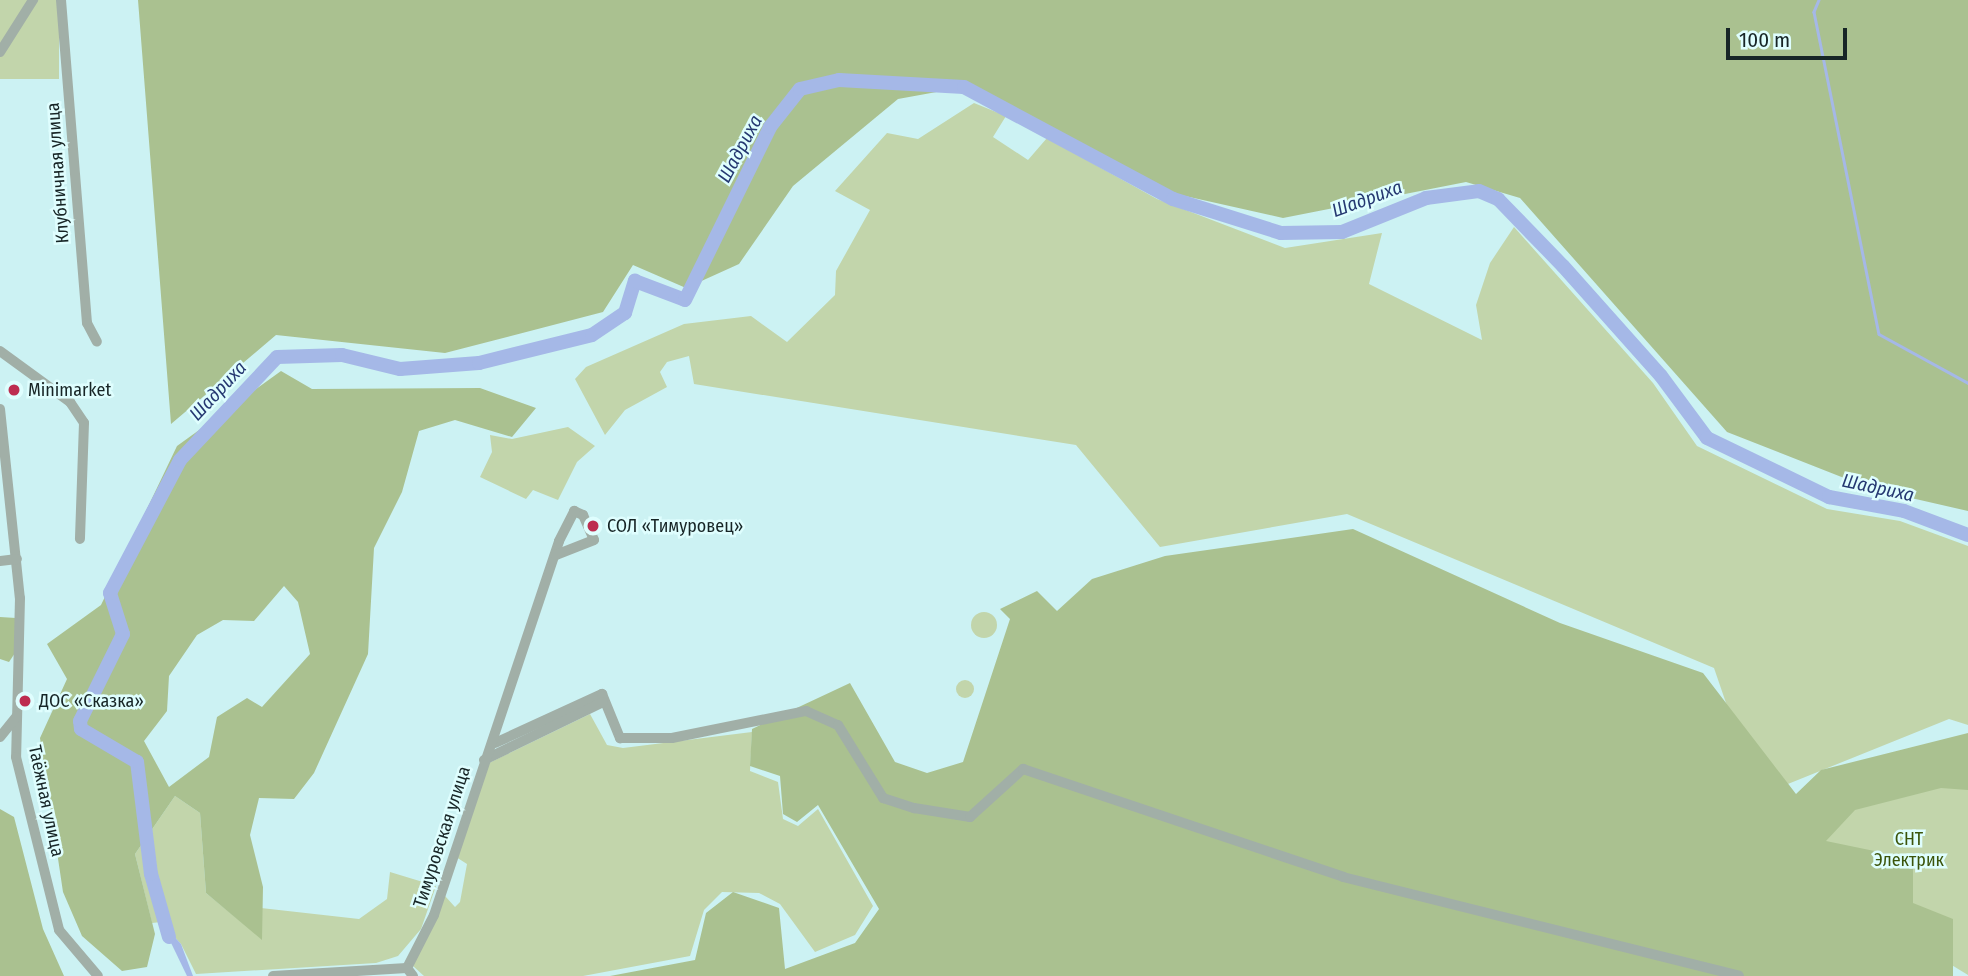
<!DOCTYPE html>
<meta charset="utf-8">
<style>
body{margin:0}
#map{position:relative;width:1968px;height:976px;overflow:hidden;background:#ccf2f3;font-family:"Fira Sans Condensed",sans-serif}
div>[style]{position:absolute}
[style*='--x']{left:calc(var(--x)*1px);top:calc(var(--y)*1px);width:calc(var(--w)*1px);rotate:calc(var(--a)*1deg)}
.green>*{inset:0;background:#c2d5ab;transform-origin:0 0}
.round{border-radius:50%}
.forest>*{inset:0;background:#aac190}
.water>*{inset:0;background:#a5b8e7}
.stream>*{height:2.5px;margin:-1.25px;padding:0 1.25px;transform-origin:1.25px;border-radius:1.25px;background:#a5b8e7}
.river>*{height:14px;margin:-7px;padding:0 7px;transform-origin:7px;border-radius:7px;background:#a5b8e7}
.minor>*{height:10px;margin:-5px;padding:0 5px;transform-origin:5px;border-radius:5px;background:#a1afa7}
.dots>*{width:19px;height:19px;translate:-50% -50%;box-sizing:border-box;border:4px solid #dffefe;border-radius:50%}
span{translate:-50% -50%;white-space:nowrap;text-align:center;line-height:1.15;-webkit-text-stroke:5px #dffefe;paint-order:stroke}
.street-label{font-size:18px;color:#172526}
.poi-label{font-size:18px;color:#172526}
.left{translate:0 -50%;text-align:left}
.park-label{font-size:18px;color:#3b540a}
.water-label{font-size:19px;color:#253871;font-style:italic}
.scale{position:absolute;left:1726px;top:28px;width:121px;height:32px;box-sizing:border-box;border:4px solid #172526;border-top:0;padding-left:9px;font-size:21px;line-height:24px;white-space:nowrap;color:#172526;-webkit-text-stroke:5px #dffefe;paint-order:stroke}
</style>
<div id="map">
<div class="green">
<i style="left:0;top:0;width:59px;height:79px"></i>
<i style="clip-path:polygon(974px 103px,1006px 116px,993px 137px,1028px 160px,1047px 138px,1157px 199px,1285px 248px,1382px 233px,1369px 284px,1482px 340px,1476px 305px,1490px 263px,1514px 227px,1653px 383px,1697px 446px,1827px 509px,1900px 521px,1968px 546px,1968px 725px,1949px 719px,1758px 796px,1714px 668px,1347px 514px,1160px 547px,1076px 445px,694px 384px,689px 356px,667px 362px,660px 372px,667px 387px,625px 410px,605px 435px,575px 379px,586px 367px,684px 324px,751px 316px,787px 342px,835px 295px,836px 271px,870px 210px,835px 191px,887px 133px,918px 139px)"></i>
<i style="clip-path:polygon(568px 427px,595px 446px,577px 462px,558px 500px,533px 490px,526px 499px,480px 477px,492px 452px,490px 435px,512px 439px)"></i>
<i class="round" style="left:971px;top:612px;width:26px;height:26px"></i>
<i class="round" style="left:956px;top:680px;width:18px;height:18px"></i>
<i style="clip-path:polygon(590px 714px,607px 745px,623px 748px,752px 732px,750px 771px,778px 782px,783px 819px,798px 826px,818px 809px,873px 906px,855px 935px,815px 952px,780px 904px,759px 893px,722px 892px,704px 910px,690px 956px,583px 976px,424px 976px,413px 966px,445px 896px,455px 907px,460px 902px,467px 864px,456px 857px,487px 764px)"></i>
<i style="clip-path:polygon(1946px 780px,1968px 785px,1968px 975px,1914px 942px,1814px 840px,1833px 808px)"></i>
<i style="clip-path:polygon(175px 796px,200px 813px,206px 893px,262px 939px,261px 908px,359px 919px,387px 899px,390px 872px,436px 886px,421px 929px,398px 956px,376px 963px,196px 974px,181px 944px,161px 922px,152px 923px,135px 854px)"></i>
</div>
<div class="forest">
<i style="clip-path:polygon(138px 0,1968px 0,1968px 511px,1872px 489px,1727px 432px,1520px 198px,1466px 182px,1283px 218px,1176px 194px,953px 89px,898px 99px,793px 186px,739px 264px,686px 288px,633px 265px,603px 312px,445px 353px,276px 335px,171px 424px)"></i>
<i style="clip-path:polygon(evenodd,281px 371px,312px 389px,480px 388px,536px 408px,512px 437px,455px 420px,419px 431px,402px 492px,374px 548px,368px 654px,314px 773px,294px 799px,259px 798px,250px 835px,263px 887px,262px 940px,206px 893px,200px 813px,175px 796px,135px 854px,155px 934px,147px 967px,122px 971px,82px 936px,63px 892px,40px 738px,67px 679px,47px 644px,101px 605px,177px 446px,281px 371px,284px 586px,298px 602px,310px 654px,262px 707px,247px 698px,217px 717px,209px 757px,169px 787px,144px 741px,167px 711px,169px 676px,197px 635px,223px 620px,254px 621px,284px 586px)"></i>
<i style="clip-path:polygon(1353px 529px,1560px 623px,1703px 673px,1796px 794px,1821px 770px,1968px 733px,1968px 790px,1941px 788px,1855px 810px,1826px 841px,1913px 859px,1913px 903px,1953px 919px,1953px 976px,610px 976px,695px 960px,706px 913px,733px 892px,779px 908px,785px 969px,855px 943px,879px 909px,818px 805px,797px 822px,783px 814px,780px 776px,750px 766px,752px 729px,850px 683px,895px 762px,927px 773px,963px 762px,1010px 619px,1000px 609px,1037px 591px,1057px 611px,1092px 579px,1165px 556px)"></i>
<i style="clip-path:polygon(0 617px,16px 618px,15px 653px,9px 662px,0 659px)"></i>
<i style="clip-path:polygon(0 809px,14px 817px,43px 929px,64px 976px,0 976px)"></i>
</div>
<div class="water">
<i style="clip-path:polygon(161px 922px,181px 944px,193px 976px,187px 976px)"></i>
</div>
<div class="stream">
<i style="--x:1819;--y:0;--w:13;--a:113"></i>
<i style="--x:1814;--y:12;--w:328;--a:78.6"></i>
<i style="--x:1879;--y:334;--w:102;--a:28.8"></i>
</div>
<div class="river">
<i style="--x:169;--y:937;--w:66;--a:-105.9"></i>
<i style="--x:151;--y:874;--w:113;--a:-97.1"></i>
<i style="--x:137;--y:762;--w:65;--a:-149.5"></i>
<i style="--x:81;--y:729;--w:8;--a:-97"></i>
<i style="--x:80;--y:721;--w:97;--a:-63.7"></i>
<i style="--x:123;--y:634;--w:43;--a:-107.6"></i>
<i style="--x:110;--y:593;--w:150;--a:-62.2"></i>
<i style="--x:180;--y:460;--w:141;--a:-46.7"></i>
<i style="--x:277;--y:357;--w:65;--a:-1.8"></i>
<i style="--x:342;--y:355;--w:60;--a:13.6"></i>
<i style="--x:400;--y:369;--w:79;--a:-4.3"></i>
<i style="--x:479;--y:363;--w:116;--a:-13.9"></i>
<i style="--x:592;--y:335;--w:40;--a:-34"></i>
<i style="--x:625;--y:313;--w:34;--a:-73"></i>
<i style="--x:635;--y:281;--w:53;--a:20.8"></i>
<i style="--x:685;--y:300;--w:193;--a:-63.8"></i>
<i style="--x:770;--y:127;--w:48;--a:-51.7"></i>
<i style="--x:800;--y:89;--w:40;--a:-13"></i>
<i style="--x:839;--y:80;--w:125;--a:3.2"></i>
<i style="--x:964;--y:87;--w:237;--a:28.2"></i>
<i style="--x:1173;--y:199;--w:113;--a:17.5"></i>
<i style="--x:1281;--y:233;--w:61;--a:-0.9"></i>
<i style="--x:1342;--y:232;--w:91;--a:-22"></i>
<i style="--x:1426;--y:198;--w:53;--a:-7.5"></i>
<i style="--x:1479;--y:191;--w:21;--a:23"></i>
<i style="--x:1498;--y:199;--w:93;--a:45.9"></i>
<i style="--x:1563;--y:266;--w:147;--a:48.3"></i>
<i style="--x:1661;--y:376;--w:77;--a:53.4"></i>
<i style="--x:1707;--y:438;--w:136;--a:25.8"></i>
<i style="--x:1829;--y:497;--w:76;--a:10.6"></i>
<i style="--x:1904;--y:511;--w:68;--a:20.6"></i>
</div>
<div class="minor">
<i style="--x:61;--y:0;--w:324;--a:85.4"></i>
<i style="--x:87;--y:323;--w:21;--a:62"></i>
<i style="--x:0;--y:52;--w:62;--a:-57.6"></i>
<i style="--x:0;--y:351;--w:87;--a:36.1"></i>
<i style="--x:70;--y:402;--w:25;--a:56"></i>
<i style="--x:84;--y:423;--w:116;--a:92"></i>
<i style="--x:0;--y:409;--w:190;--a:84"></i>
<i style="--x:20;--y:598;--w:159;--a:91.4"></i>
<i style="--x:16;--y:757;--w:178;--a:76"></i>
<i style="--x:59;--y:930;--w:60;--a:49.7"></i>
<i style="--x:0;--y:561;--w:17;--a:-7"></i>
<i style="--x:0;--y:737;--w:27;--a:-51"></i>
<i style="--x:495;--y:743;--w:118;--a:-24.6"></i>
<i style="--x:602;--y:694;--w:48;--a:67.8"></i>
<i style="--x:620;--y:738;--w:52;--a:0"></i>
<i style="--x:672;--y:738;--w:137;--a:-11.4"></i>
<i style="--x:806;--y:711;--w:35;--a:24"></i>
<i style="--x:838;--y:725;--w:86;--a:58.3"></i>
<i style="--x:883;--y:798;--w:33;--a:18"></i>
<i style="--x:914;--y:808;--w:57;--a:9.1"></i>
<i style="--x:970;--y:817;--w:72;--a:-42.2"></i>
<i style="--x:1023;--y:769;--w:338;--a:18.6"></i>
<i style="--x:1343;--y:877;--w:408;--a:14"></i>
<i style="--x:484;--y:760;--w:132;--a:-26"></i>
<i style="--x:407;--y:968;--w:59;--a:-63"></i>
<i style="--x:434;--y:915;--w:394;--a:-71.5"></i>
<i style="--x:559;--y:541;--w:34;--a:-63"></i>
<i style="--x:574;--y:511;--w:10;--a:24"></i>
<i style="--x:583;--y:515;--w:27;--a:66"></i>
<i style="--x:594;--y:540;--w:41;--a:158.5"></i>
<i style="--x:407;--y:968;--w:10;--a:53"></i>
<i style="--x:273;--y:976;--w:134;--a:-3.4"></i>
</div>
<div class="dots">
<i style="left:14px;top:390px;background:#bd2d50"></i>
<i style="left:593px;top:526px;background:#bd2d50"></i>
<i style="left:25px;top:701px;background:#bd2d50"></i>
</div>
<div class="street-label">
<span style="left:58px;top:173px;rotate:-94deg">Клубничная улица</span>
<span style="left:46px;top:801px;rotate:78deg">Таёжная улица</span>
<span style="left:442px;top:837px;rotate:-72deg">Тимуровская улица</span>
</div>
<div class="poi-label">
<span class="left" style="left:28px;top:390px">Minimarket</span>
<span class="left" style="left:607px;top:526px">СОЛ «Тимуровец»</span>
<span class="left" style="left:39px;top:701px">ДОС «Сказка»</span>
</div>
<div class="park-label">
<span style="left:1909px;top:850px">СНТ<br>Электрик</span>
</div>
<div class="water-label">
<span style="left:740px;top:149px;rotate:-62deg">Шадриха</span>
<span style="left:1367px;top:199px;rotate:-20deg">Шадриха</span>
<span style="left:218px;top:391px;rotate:-47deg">Шадриха</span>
<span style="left:1878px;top:488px;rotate:12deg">Шадриха</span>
</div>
<div class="scale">100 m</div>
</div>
